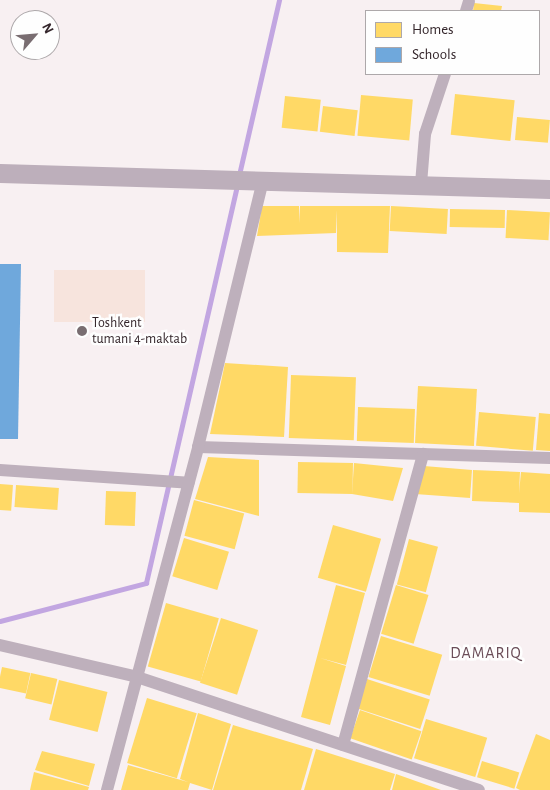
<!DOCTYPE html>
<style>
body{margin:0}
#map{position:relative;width:550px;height:790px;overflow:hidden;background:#f8f0f2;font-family:"Alegreya Sans",sans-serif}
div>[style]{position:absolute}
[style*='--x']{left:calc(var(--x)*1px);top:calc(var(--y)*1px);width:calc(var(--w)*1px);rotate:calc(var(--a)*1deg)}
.green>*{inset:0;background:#f7e4dd;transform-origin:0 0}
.homes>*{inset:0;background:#ffd966;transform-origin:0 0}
.schools>*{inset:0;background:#6fa8dc}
.stream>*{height:4.5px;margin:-2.25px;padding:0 2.25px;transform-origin:2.25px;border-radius:2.25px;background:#c2a6e1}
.minor>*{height:12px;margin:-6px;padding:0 6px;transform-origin:6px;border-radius:6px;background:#beb0bc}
.secondary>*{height:19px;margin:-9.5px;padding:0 9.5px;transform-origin:9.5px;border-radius:9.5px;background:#bdafbb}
.dots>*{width:14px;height:14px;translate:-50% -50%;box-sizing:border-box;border:2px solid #fefefe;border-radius:50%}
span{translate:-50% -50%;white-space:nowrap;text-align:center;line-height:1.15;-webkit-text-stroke:5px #fefefe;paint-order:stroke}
.poi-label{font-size:14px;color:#34262b}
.left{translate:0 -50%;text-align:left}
.quarter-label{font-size:16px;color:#6b4d58;letter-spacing:1px}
.legend{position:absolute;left:365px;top:10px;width:175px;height:65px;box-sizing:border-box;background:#fefefe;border:1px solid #ada8aa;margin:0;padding:6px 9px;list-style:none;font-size:15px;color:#34262b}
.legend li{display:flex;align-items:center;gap:10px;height:25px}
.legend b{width:25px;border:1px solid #ada8aa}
.north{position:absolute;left:10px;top:10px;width:50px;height:50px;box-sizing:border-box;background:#fefefe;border:1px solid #ada8aa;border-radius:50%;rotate:63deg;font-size:14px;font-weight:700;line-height:20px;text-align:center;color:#34262b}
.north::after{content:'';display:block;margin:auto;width:18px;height:22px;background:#796d71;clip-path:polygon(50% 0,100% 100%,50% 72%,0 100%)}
</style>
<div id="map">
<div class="green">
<i style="left:54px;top:270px;width:91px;height:52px"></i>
</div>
<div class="homes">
<i style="clip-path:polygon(474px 3px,502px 6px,501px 11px,473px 11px)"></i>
<i style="left:455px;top:94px;width:60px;height:41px;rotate:6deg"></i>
<i style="left:361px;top:95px;width:52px;height:41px;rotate:5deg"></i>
<i style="left:285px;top:96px;width:36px;height:32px;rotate:6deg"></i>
<i style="left:323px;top:106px;width:35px;height:26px;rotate:7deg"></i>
<i style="left:517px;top:117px;width:33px;height:23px;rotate:5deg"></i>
<i style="clip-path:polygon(262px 206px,299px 206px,299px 223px,300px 206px,390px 206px,388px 253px,337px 252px,337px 210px,336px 233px,257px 236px)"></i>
<i style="left:391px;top:206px;width:57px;height:25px;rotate:3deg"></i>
<i style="left:450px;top:209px;width:55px;height:18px;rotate:1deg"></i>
<i style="left:507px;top:210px;width:43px;height:28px;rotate:3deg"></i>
<i style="clip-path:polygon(225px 363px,288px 367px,284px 437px,210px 434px)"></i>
<i style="left:291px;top:375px;width:65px;height:63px;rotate:2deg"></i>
<i style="left:418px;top:386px;width:59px;height:57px;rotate:3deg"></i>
<i style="left:358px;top:407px;width:57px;height:34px;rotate:2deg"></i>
<i style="left:479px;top:412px;width:57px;height:34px;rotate:5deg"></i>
<i style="clip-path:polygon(539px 413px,550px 414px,550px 451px,536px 450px)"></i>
<i style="clip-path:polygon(208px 457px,259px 460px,259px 516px,195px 499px)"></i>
<i style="left:298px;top:462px;width:55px;height:31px;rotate:1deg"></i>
<i style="clip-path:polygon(354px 463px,403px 468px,393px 501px,352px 494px)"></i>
<i style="clip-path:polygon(424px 466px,472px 470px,470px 498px,415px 494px)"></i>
<i style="clip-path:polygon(473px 470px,520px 472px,519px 493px,521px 472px,550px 474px,550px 513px,519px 512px,519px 503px,472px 501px)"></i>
<i style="left:0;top:484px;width:13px;height:26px;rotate:4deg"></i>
<i style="left:16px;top:485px;width:43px;height:22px;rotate:4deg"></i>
<i style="left:106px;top:491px;width:30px;height:34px;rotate:2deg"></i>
<i style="left:194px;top:500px;width:52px;height:37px;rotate:15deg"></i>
<i style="left:333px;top:525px;width:50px;height:55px;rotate:16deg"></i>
<i style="left:184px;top:538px;width:47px;height:40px;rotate:17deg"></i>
<i style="left:409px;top:539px;width:30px;height:47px;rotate:15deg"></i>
<i style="clip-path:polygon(336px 585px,365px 593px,346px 665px,320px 658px,346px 666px,330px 725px,301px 717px)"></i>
<i style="left:396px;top:585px;width:34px;height:51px;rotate:17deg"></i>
<i style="left:166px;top:603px;width:55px;height:66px;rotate:16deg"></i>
<i style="left:221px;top:618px;width:39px;height:68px;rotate:18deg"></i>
<i style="left:381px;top:636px;width:64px;height:43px;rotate:17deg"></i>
<i style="left:2px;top:667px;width:29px;height:21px;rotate:12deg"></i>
<i style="left:31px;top:673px;width:27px;height:26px;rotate:13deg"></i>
<i style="left:367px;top:679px;width:66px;height:31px;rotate:18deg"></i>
<i style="left:59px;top:680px;width:50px;height:41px;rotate:14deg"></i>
<i style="left:147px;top:698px;width:52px;height:68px;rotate:17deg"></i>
<i style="left:360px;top:710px;width:65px;height:30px;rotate:19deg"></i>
<i style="clip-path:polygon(198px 713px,231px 724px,212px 790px,190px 783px,188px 790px,121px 790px,128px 765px,188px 782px,180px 779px)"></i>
<i style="left:426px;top:719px;width:64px;height:41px;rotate:17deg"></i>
<i style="clip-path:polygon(233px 725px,313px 749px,301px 790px,213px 790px)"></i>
<i style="clip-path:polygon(536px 734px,550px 740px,550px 790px,520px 790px,516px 788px)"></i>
<i style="clip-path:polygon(316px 749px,395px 774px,390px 790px,304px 790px)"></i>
<i style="clip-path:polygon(42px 751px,95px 764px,89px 786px,35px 770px)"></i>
<i style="left:482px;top:761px;width:39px;height:17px;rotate:17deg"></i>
<i style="clip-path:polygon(34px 772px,89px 787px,88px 790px,30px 790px)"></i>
<i style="clip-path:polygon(396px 774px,441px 790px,392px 790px)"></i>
</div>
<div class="schools">
<i style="clip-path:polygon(0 264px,21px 264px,18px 439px,0 439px)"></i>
</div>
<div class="stream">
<i style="--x:239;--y:175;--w:180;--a:-77.1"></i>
<i style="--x:0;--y:621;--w:151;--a:-14.6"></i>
<i style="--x:146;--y:583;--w:408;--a:-77.1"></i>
</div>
<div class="minor">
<i style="--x:466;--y:11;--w:10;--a:-73"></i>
<i style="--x:421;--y:184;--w:50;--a:-85.4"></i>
<i style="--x:425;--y:134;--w:63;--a:-71.6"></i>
<i style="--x:198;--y:447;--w:352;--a:1.8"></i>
<i style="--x:0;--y:470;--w:189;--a:3.9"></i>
<i style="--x:0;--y:645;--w:141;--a:13.1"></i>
<i style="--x:137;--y:677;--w:360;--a:18.3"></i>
<i style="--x:343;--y:745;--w:302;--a:-74.6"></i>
<i style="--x:107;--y:790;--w:355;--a:-75.1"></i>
<i style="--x:198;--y:447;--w:275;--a:-76.3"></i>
</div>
<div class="secondary">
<i style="--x:0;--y:173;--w:550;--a:1.67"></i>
</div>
<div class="dots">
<i style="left:82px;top:331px;background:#796d71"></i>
</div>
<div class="poi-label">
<span class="left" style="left:92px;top:331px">Toshkent<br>tumani 4-maktab</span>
</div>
<div class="quarter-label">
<span style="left:486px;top:653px">DAMARIQ</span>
</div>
<ul class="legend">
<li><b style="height:14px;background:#ffd966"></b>Homes</li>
<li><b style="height:14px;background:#6fa8dc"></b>Schools</li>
</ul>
<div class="north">N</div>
</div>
